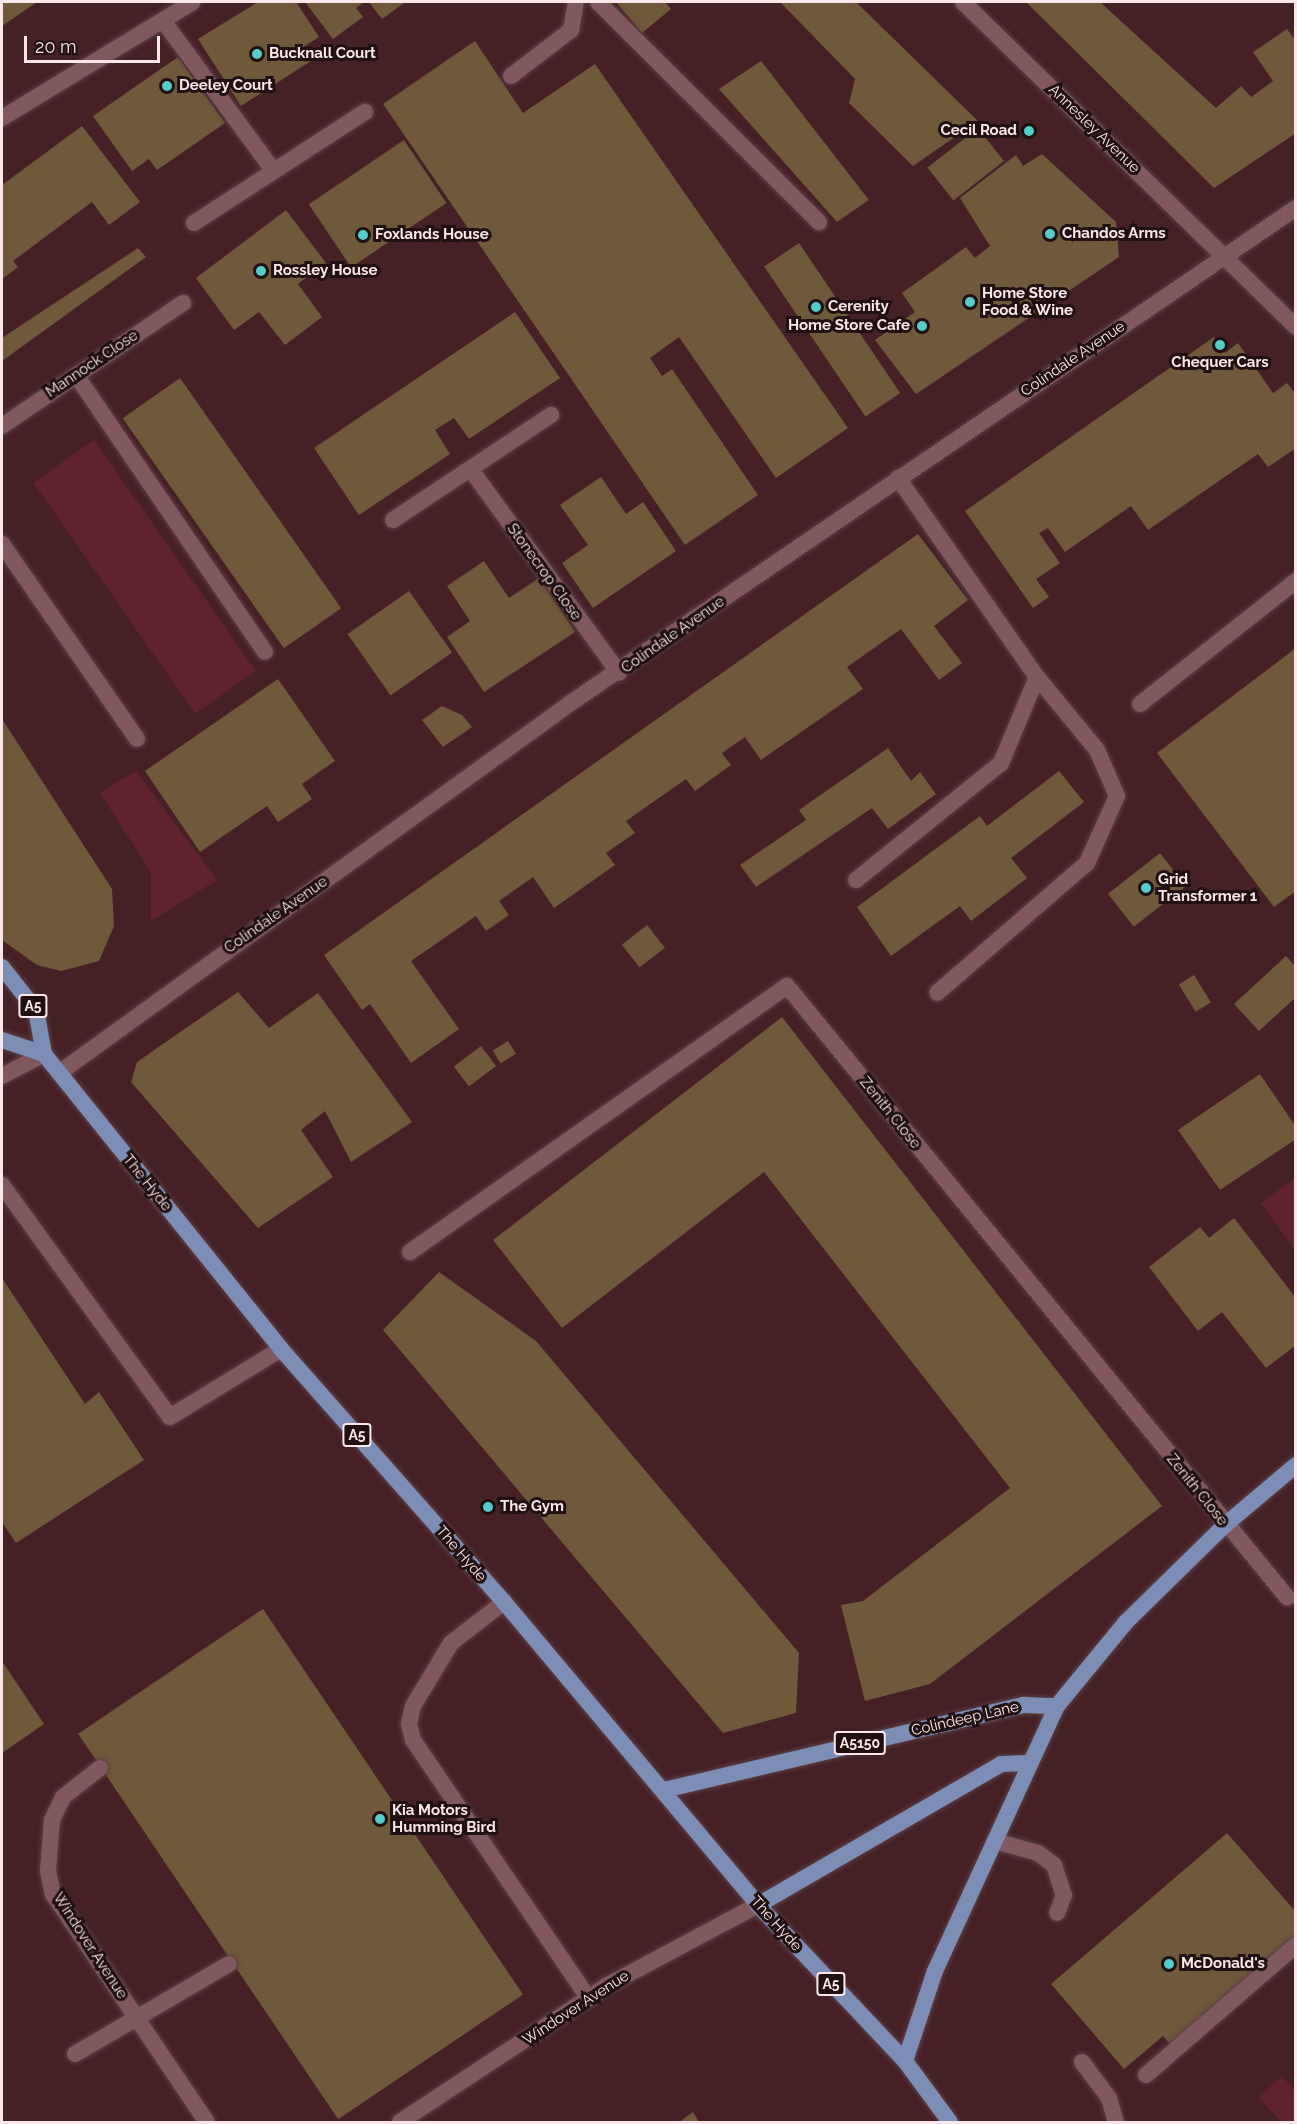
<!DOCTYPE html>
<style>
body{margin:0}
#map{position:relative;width:1297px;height:2124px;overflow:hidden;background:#452126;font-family:Raleway,sans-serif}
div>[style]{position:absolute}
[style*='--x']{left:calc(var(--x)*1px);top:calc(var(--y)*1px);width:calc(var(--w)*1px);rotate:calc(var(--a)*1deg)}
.green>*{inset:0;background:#5f232d;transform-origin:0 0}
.building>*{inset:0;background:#70583a;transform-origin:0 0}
.roads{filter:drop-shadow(0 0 2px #5c3f44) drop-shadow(0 0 2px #5c3f44)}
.service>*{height:16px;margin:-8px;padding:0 8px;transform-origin:8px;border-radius:8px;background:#81585d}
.minor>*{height:16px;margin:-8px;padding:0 8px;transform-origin:8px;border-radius:8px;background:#81585d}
.tertiary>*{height:16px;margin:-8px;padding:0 8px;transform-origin:8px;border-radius:8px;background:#81585d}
.primary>*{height:16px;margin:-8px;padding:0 8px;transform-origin:8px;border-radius:8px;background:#7c8db6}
.dots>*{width:16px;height:16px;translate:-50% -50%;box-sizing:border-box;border:3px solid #201012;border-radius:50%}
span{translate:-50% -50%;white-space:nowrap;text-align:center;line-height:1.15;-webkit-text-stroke:6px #201012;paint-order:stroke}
.shield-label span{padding:2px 4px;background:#201012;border:2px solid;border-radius:4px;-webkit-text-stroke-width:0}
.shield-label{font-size:14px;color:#fce8ea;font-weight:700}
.poi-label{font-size:15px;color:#fce8ea;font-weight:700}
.left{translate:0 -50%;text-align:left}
.right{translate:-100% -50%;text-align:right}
.street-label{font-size:15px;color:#fce8ea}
.frame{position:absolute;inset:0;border:3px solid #fce8ea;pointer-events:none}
.scale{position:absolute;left:24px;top:36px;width:136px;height:27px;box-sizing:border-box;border:3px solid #fce8ea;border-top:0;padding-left:8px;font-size:18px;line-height:21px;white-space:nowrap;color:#fce8ea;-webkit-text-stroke:4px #201012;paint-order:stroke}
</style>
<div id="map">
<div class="green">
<i style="left:94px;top:440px;width:282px;height:74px;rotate:55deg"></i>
<i style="clip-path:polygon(136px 771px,217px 880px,151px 921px,151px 872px,100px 793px)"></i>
<i style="clip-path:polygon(1295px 1178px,1295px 1250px,1261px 1203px)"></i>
<i style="clip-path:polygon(1282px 2076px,1295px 2091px,1295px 2122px,1281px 2122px,1259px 2097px)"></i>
</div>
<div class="building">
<i style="clip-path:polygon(2px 2px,37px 2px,2px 26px)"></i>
<i style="clip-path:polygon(258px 2px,296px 2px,319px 37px,302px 48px,311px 61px,241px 106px,198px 39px)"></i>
<i style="clip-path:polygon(305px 2px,364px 2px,356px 8px,363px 17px,333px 39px)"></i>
<i style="clip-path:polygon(369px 2px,403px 2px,404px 3px,382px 19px)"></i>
<i style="clip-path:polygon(616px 2px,665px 2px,671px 9px,642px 33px)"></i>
<i style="clip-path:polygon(780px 2px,856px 2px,978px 121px,913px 166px,849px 103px,855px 79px)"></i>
<i style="clip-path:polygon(1026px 2px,1100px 2px,1216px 108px,1241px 86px,1251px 97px,1273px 81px,1253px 52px,1287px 29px,1296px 41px,1296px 133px,1214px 188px)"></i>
<i style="clip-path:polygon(475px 41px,523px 113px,595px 64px,848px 428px,776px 478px,679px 337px,650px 358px,662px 376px,672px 369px,758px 495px,685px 545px,383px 104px)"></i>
<i style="clip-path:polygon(178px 57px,225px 123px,157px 170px,149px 159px,132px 171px,93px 116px)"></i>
<i style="clip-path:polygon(761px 61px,869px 200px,837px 222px,719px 89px)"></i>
<i style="clip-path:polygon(82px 126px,140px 202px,109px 225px,92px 202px,13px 261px,18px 267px,2px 279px,2px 185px)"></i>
<i style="left:978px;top:128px;width:42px;height:64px;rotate:52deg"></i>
<i style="left:404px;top:140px;width:76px;height:115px;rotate:56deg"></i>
<i style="clip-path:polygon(1042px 154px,1116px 222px,1119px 257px,916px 394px,875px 340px,915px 312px,902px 293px,966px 247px,975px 258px,990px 246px,960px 198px,1016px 155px,1023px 166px)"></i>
<i style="clip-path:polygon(286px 210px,326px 263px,298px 284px,322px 317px,285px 345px,259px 312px,234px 330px,196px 278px)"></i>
<i style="left:799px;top:243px;width:181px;height:42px;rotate:56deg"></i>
<i style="clip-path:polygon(138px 248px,146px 257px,2px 361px,2px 338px)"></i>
<i style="clip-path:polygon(515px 312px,560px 378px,469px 439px,454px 418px,435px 430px,450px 454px,359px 515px,314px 448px)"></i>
<i style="clip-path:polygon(1214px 337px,1225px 353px,1238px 343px,1273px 393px,1287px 383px,1296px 394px,1296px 448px,1268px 467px,1258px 454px,1148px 530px,1131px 506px,1065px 552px,1048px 528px,1039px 533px,1060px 563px,1036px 579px,1049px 597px,1033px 608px,965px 511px)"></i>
<i style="left:180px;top:378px;width:281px;height:70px;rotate:55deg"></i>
<i style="clip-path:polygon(601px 477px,626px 514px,643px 502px,676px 551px,593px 608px,562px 563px,588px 545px,560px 505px)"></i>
<i style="clip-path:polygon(918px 534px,968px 600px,934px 626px,962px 663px,939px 680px,901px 629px,847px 667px,863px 689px,761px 760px,745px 737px,722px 753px,731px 765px,695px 791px,686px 779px,626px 821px,635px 833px,606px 853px,615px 865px,554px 908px,533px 877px,499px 901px,509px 915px,486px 931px,476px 916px,411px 961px,459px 1029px,411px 1063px,370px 1004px,362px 1010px,324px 955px)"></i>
<i style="clip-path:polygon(484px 561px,509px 598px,539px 578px,575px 632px,484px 692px,447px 637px,470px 621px,447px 586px)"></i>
<i style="left:409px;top:591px;width:75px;height:75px;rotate:55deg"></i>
<i style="clip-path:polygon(1296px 648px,1296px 891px,1274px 907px,1157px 753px)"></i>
<i style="clip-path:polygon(278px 679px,335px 761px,302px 784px,312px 799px,278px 822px,267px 806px,200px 852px,145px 771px)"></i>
<i style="clip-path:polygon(442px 706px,462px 715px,472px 727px,443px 747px,422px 720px)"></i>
<i style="clip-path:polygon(2px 719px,112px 889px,114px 926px,99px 961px,61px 971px,37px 965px,2px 940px)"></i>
<i style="clip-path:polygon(888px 748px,911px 781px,920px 772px,936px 794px,888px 829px,872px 808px,756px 887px,740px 865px,806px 820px,799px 810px)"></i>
<i style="clip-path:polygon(1059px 771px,1084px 802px,1011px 858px,1027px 878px,971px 921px,960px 906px,891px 956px,857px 907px,980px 816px,987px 826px)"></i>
<i style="left:1160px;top:853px;width:42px;height:66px;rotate:52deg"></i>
<i style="left:647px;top:925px;width:29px;height:32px;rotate:52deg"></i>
<i style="clip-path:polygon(1286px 956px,1296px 967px,1296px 997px,1259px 1031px,1234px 1004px)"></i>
<i style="left:1194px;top:975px;width:32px;height:18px;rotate:58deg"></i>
<i style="clip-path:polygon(238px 992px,269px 1028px,318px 993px,412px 1122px,351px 1162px,325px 1111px,301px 1130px,333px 1177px,258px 1228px,131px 1082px,137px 1062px)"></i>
<i style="clip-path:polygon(782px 1017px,1162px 1506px,930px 1684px,865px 1701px,841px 1605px,863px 1601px,1010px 1488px,764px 1172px,562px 1328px,493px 1240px)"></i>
<i style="left:508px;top:1041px;width:15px;height:18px;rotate:58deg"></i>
<i style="left:481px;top:1046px;width:25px;height:34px;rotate:53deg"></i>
<i style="clip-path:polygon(1260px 1074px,1296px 1127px,1296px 1139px,1220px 1190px,1178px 1130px)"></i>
<i style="clip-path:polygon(1234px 1218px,1296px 1298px,1296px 1345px,1266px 1368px,1222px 1312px,1198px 1331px,1149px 1267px,1200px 1227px,1209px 1238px)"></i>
<i style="clip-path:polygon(439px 1272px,536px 1341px,799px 1653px,796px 1713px,723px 1733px,383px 1330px)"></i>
<i style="clip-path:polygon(2px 1278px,85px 1404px,99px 1392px,144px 1460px,16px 1543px,2px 1522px)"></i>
<i style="left:263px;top:1609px;width:465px;height:223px;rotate:56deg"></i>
<i style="clip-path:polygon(2px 1661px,44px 1724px,2px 1753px)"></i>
<i style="clip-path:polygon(1227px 1833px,1296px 1912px,1296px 1937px,1170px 2044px,1163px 2036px,1124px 2069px,1051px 1984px)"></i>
<i style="clip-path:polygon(693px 2112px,699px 2122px,679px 2122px)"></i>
</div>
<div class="roads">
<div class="service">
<i style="--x:598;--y:2;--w:312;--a:44.9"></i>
<i style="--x:511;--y:76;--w:76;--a:-37.5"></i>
<i style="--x:571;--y:30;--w:28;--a:-80"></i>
<i style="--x:76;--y:375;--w:335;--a:55.7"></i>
<i style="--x:898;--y:478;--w:243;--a:55.1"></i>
<i style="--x:1037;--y:677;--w:94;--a:50.6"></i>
<i style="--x:1097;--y:750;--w:50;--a:66.5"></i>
<i style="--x:1117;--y:796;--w:73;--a:114.1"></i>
<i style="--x:1087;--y:863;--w:198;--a:139.1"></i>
<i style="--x:2;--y:544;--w:237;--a:55.3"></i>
<i style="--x:1140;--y:704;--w:199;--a:-38.3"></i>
<i style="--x:856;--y:880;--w:186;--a:-38.9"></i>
<i style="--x:1001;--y:763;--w:93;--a:-67.3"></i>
<i style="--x:2;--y:1076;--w:47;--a:-27.6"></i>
<i style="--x:2;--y:1185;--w:286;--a:54.1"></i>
<i style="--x:170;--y:1417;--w:130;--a:-31.5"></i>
<i style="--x:504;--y:1602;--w:67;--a:142.3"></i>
<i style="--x:451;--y:1643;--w:74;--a:121.1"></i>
<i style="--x:413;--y:1706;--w:18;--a:103"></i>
<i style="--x:409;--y:1724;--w:16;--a:76"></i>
<i style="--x:413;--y:1740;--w:313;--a:55.8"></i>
<i style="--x:995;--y:1841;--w:45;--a:15.6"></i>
<i style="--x:1038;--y:1853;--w:20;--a:37"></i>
<i style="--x:1054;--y:1865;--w:32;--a:72"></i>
<i style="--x:1064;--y:1895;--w:19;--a:111"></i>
<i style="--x:48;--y:1871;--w:51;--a:-85.5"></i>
<i style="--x:52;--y:1820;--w:25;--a:-64"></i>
<i style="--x:63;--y:1797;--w:47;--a:-38.1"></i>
<i style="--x:75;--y:2054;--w:178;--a:-30.3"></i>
<i style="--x:1082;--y:2062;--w:45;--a:53.1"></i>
<i style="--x:1109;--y:2098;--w:25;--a:74"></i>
<i style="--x:1146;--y:2075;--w:198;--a:-40.9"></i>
</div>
<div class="minor">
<i style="--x:963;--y:2;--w:465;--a:44.3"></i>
<i style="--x:164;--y:22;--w:185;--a:53.6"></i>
<i style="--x:2;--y:118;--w:223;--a:-31.3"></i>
<i style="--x:194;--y:223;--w:204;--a:-33"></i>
<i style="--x:2;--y:426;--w:219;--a:-34.2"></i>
<i style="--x:471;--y:470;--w:251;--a:53.9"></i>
<i style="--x:393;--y:520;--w:190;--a:-33.6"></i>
<i style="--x:410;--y:1252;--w:461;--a:-35.2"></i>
<i style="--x:787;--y:986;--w:790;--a:50.71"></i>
<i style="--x:48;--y:1871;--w:24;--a:78"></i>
<i style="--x:53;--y:1894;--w:275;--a:56"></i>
<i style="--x:400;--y:2122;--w:249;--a:-33.4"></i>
<i style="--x:608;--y:1985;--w:170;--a:-28.1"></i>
</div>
<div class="tertiary">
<i style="--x:59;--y:1073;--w:633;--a:-35.87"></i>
<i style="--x:572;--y:702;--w:876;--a:-34.31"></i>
</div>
<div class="primary">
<i style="--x:2;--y:967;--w:55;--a:51.7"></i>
<i style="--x:36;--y:1010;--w:45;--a:79.7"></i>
<i style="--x:44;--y:1054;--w:378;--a:51.2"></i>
<i style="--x:281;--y:1349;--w:337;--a:48.6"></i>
<i style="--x:504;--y:1602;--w:395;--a:50"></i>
<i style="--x:758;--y:1905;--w:214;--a:46.7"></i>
<i style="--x:905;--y:2061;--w:76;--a:53.6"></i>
<i style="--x:2;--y:1040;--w:44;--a:18.4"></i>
<i style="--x:664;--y:1790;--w:370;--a:-13.3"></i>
<i style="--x:1024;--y:1705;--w:33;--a:2"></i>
<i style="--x:758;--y:1905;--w:281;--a:-30.1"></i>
<i style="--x:1001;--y:1764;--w:27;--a:-2"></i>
<i style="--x:905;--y:2061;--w:95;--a:-71.6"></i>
<i style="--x:935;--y:1971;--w:292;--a:-65.3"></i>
<i style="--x:1057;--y:1706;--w:109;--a:-50.6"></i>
<i style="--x:1126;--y:1622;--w:139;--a:-44.4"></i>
<i style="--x:1225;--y:1525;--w:93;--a:-40.2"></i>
</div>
</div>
<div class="dots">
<i style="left:257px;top:54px;background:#53cdc9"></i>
<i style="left:167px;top:86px;background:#53cdc9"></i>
<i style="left:1029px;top:131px;background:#53cdc9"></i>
<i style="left:1050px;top:234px;background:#53cdc9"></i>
<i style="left:363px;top:235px;background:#53cdc9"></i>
<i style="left:261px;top:271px;background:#53cdc9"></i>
<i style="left:970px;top:302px;background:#53cdc9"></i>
<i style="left:816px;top:307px;background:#53cdc9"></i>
<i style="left:922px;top:326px;background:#53cdc9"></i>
<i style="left:1220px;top:345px;background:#53cdc9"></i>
<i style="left:1146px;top:888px;background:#53cdc9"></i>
<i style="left:488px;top:1507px;background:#53cdc9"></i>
<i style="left:380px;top:1819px;background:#53cdc9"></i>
<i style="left:1169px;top:1964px;background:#53cdc9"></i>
</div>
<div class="shield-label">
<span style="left:33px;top:1006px">A5</span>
<span style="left:357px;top:1435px">A5</span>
<span style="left:860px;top:1743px">A5150</span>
<span style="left:831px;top:1984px">A5</span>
</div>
<div class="poi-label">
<span class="left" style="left:269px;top:54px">Bucknall Court</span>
<span class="left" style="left:179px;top:86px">Deeley Court</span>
<span class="right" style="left:1017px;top:131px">Cecil Road</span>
<span class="left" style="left:1062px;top:234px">Chandos Arms</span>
<span class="left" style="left:375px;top:235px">Foxlands House</span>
<span class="left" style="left:273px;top:271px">Rossley House</span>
<span class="left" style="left:982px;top:302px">Home Store<br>Food &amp; Wine</span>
<span class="left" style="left:828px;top:307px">Cerenity</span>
<span class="right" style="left:910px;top:326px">Home Store Cafe</span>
<span style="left:1220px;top:363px">Chequer Cars</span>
<span class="left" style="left:1158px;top:888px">Grid<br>Transformer 1</span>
<span class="left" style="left:500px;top:1507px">The Gym</span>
<span class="left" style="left:392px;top:1819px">Kia Motors<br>Humming Bird</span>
<span class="left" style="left:1181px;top:1964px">McDonald's</span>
</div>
<div class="street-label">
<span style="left:1094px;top:129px;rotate:44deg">Annesley Avenue</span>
<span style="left:1073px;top:359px;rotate:-34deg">Colindale Avenue</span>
<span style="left:92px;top:364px;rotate:-34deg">Mannock Close</span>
<span style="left:544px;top:572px;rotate:54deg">Stonecrop Close</span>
<span style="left:673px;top:635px;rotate:-35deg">Colindale Avenue</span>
<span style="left:276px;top:915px;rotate:-35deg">Colindale Avenue</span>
<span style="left:890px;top:1113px;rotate:51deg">Zenith Close</span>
<span style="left:147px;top:1183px;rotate:51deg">The Hyde</span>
<span style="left:1197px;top:1490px;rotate:51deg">Zenith Close</span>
<span style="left:461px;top:1554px;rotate:49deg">The Hyde</span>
<span style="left:965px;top:1719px;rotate:-13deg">Colindeep Lane</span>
<span style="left:776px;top:1924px;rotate:48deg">The Hyde</span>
<span style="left:90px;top:1946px;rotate:57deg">Windover Avenue</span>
<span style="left:576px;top:2008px;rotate:-33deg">Windover Avenue</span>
</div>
<div class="frame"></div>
<div class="scale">20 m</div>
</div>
